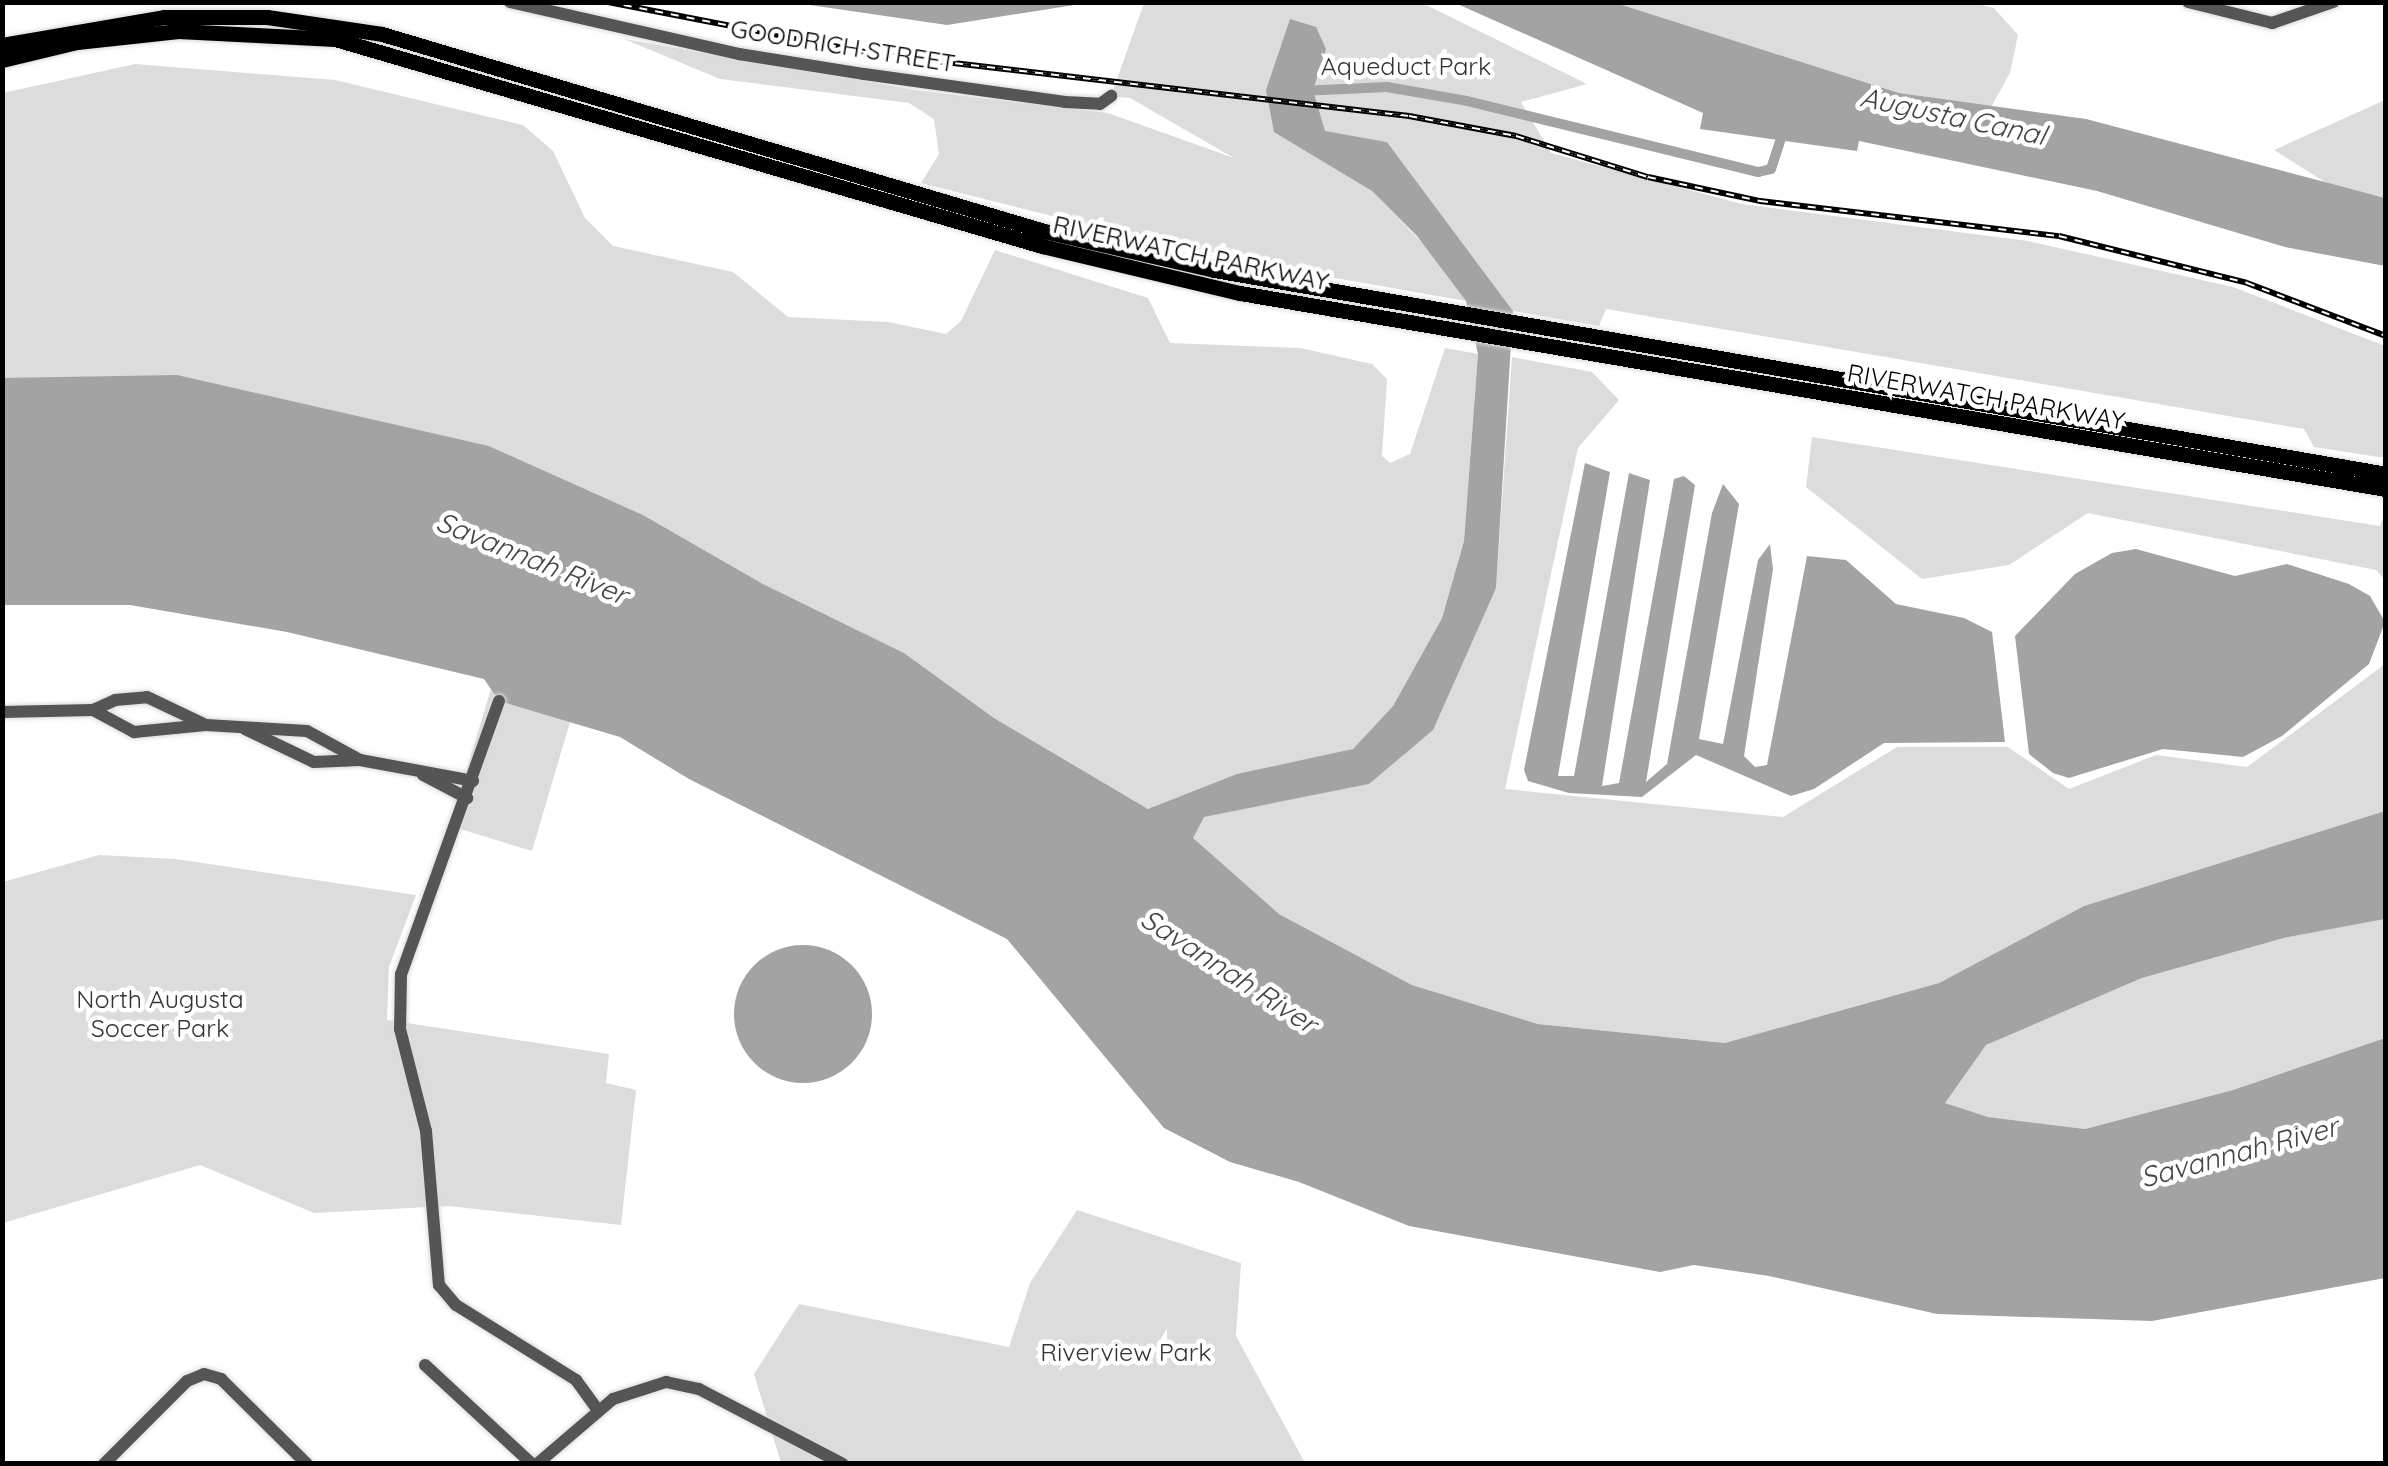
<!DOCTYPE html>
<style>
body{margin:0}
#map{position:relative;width:2388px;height:1466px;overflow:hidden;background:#fff;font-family:Quicksand,sans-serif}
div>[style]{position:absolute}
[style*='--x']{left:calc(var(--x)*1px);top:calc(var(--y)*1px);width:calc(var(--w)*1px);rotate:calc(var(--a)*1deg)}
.green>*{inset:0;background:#dcdcdc}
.water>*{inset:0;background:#a3a3a3}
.round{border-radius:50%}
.canal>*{height:10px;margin:-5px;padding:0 5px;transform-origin:5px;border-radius:5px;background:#a3a3a3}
.roads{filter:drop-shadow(0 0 2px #dbdbdb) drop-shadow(0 0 2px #dbdbdb)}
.minor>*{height:12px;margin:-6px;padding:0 6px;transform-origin:6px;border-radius:6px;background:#555}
.major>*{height:15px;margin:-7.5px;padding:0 7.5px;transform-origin:7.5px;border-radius:7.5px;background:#000}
.rail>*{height:6px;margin-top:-3px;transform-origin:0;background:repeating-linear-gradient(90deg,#fff 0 8px,#000 0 16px);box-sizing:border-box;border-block:2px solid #000}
span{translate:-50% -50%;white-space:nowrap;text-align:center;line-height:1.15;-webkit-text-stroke:9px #fff;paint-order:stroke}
.street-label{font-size:25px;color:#000}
.park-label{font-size:25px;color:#333}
.water-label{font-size:28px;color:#444;font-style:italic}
.frame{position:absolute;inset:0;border:5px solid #000;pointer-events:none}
</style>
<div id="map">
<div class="green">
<i style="clip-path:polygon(1144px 3px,1422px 3px,1587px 84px,1521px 102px,1551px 153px,1742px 204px,2028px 241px,2233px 287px,2385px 346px,2385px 458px,2314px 447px,2304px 429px,1606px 309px,1599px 326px,1513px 311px,1387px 142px,1326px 132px,1309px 149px,1372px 191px,1444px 265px,1466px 301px,1211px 256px,921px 183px,939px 154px,934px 119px,909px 103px,720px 79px,624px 39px,921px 91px,1108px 113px,1234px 158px,1130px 98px,1111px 96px)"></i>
<i style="clip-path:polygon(1616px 3px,1973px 3px,1994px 8px,2018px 35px,2010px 73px,1991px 107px,1899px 93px)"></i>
<i style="clip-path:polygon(135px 64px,335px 80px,523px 125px,553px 151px,585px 218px,613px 246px,733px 272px,788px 317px,888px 322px,946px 334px,961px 321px,995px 250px,1148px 298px,1170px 343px,1300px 348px,1372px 364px,1387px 379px,1382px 456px,1390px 463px,1410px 454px,1445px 348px,1478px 354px,1464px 541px,1442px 618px,1393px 706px,1353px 749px,1148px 809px,994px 718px,904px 653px,763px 584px,643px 515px,489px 446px,356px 417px,64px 379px,3px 378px,3px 93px)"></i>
<i style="clip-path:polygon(2385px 100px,2385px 198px,2328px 184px,2274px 150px)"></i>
<i style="clip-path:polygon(1512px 357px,1592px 372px,1619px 400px,1578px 448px,1505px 789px,1783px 817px,1897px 747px,2008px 747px,2069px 789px,2156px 755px,2247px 767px,2385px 664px,2385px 811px,2084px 906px,1939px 983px,1726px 1043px,1538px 1024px,1412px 985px,1279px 914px,1192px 838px,1203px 817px,1369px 784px,1496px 588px)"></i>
<i style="clip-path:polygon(1812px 437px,2380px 526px,2385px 513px,2385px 580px,2376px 570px,2088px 513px,2009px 565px,1922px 579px,1806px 487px)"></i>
<i style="clip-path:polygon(491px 689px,500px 701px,570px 722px,532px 851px,450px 826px)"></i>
<i style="clip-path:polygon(99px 855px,176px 859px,416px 895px,389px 967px,387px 1020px,609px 1054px,606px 1083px,636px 1090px,621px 1225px,449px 1206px,314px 1213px,200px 1165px,3px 1223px,3px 882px)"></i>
<i style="clip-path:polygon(2385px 919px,2385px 1038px,2233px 1090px,2085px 1129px,1988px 1117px,1944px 1103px,1986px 1045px,2142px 978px,2284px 938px)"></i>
<i style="clip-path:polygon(1077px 1210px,1241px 1263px,1236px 1336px,1305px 1463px,781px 1463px,754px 1374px,799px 1304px,1009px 1347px,1030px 1283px)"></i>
</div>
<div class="water">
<i style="clip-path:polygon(796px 3px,1087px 2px,1087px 3px,947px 25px)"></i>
<i style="clip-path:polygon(1455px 3px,1616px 3px,1899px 93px,2086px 119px,2385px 198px,2385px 266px,2285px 247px,2097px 191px,1859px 141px,1857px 151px,1700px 129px,1703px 113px)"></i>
<i style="clip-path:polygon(1290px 19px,1316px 27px,1326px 49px,1313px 90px,1325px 131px,1387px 142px,1513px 311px,1496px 588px,1433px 730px,1369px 784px,1204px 817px,1193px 838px,1279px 914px,1412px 985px,1538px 1024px,1725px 1043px,1939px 983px,2084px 906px,2385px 811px,2385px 919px,2284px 938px,2142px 978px,1986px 1045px,1945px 1103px,1988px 1117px,2085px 1129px,2233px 1090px,2385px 1038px,2385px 1278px,2152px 1321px,1937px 1314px,1769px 1276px,1694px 1265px,1660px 1272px,1409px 1226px,1299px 1182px,1230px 1162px,1164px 1128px,1007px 939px,689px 779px,620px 737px,499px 701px,484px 679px,287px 632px,130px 605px,3px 605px,3px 378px,177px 375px,489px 446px,643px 515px,763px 584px,904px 653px,994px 718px,1148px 809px,1237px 774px,1353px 749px,1393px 706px,1442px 618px,1464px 541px,1478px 354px,1466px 301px,1417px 236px,1372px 191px,1274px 132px,1266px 90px)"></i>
<i style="clip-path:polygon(1585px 463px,1610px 472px,1558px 776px,1574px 776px,1629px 473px,1650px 480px,1602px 786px,1619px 783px,1674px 479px,1684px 476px,1695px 485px,1646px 782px,1667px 764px,1712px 513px,1723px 484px,1739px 504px,1699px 739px,1723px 744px,1758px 560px,1770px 544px,1773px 569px,1744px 756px,1755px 767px,1767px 765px,1807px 556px,1846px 560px,1896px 604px,1964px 618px,1992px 632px,2005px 742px,1884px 743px,1814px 789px,1791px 796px,1696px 755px,1642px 797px,1569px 793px,1528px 781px,1524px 770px)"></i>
<i style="clip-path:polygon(2136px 549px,2235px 576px,2287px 564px,2349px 584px,2370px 596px,2385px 622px,2369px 664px,2282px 736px,2243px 757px,2163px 749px,2069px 778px,2053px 773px,2029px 754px,2015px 636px,2075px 574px,2112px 553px)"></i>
<i class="round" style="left:734px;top:945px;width:138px;height:138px"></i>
</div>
<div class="canal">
<i style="--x:1301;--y:91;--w:86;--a:-2.7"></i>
<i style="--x:1387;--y:87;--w:81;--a:9.9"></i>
<i style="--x:1467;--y:101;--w:300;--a:13.7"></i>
<i style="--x:1758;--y:172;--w:13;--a:-13"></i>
<i style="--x:1771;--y:169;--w:42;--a:-72"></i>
</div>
<div class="roads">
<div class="minor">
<i style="--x:510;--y:2;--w:235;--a:12.8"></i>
<i style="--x:739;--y:54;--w:127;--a:9.1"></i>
<i style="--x:864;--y:74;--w:203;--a:7.9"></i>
<i style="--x:1065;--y:102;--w:35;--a:3"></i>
<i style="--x:1100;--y:104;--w:14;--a:-36"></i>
<i style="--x:2188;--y:2;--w:87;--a:14"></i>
<i style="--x:2272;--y:23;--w:65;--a:-19"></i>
<i style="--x:499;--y:701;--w:290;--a:109.7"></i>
<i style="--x:401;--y:974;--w:55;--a:91"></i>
<i style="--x:400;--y:1029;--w:105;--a:75.7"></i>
<i style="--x:426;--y:1131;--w:155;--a:85.2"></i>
<i style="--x:439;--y:1285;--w:26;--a:50"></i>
<i style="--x:456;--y:1305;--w:142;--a:32"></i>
<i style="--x:576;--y:1380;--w:36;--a:54"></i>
<i style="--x:93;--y:710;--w:47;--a:28.2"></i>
<i style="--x:134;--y:732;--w:72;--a:-5.6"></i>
<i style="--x:206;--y:725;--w:101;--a:3.4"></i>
<i style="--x:307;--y:731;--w:60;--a:28.7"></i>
<i style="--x:2;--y:712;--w:91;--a:-1.3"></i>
<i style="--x:93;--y:710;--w:24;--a:-24"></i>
<i style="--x:115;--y:700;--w:32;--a:-5"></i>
<i style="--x:147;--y:697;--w:65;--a:25.4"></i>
<i style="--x:245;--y:729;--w:76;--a:25.6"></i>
<i style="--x:314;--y:762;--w:46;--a:-2.5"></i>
<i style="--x:360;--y:760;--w:115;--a:10.5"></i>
<i style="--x:423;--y:775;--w:50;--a:27.6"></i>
<i style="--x:425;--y:1365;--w:146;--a:42.8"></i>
<i style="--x:104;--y:1464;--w:117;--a:-45"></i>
<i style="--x:187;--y:1381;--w:18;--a:-22"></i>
<i style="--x:204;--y:1374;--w:18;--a:16"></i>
<i style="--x:221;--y:1379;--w:121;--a:44.7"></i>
<i style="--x:537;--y:1464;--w:100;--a:-40.5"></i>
<i style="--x:613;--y:1399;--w:56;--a:-17.8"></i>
<i style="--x:666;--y:1382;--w:34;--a:12"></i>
<i style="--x:699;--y:1389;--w:162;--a:27.5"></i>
</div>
<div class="major">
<i style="--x:2;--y:45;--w:164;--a:-9.8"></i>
<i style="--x:164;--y:17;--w:103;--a:0"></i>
<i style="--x:267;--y:17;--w:116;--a:8.4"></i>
<i style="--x:382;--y:34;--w:691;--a:16.57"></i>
<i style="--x:1044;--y:231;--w:174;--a:12.9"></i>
<i style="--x:1214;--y:270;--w:1190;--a:9.87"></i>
<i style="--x:2;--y:60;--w:77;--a:-13.5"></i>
<i style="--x:77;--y:42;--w:102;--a:-6.2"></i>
<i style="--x:178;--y:31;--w:157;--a:2.9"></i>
<i style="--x:335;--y:39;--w:737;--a:16.32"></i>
<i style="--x:1042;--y:246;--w:204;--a:13.4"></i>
<i style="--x:1240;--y:293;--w:1163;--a:9.71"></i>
</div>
</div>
<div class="rail">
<i style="--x:608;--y:2;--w:273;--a:11"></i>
<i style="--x:876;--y:54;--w:537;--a:6.63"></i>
<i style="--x:1409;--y:116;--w:109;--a:10.6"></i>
<i style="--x:1516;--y:136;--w:138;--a:17.3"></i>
<i style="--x:1648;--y:177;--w:115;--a:12.1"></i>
<i style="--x:1760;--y:201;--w:301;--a:6.7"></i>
<i style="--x:2059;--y:236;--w:194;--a:14"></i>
<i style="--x:2247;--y:283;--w:149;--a:20.9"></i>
</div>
<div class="street-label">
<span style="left:843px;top:46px;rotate:9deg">GOODRICH STREET</span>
<span style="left:1191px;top:253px;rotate:12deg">RIVERWATCH PARKWAY</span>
<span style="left:1986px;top:397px;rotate:10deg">RIVERWATCH PARKWAY</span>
</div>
<div class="park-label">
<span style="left:1406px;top:66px">Aqueduct Park</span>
<span style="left:160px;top:1014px">North Augusta<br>Soccer Park</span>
<span style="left:1126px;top:1352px">Riverview Park</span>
</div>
<div class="water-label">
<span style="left:1953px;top:116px;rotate:12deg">Augusta Canal</span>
<span style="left:532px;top:558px;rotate:22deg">Savannah River</span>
<span style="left:1229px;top:971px;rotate:33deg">Savannah River</span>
<span style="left:2239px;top:1152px;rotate:-15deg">Savannah River</span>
</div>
<div class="frame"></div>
</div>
